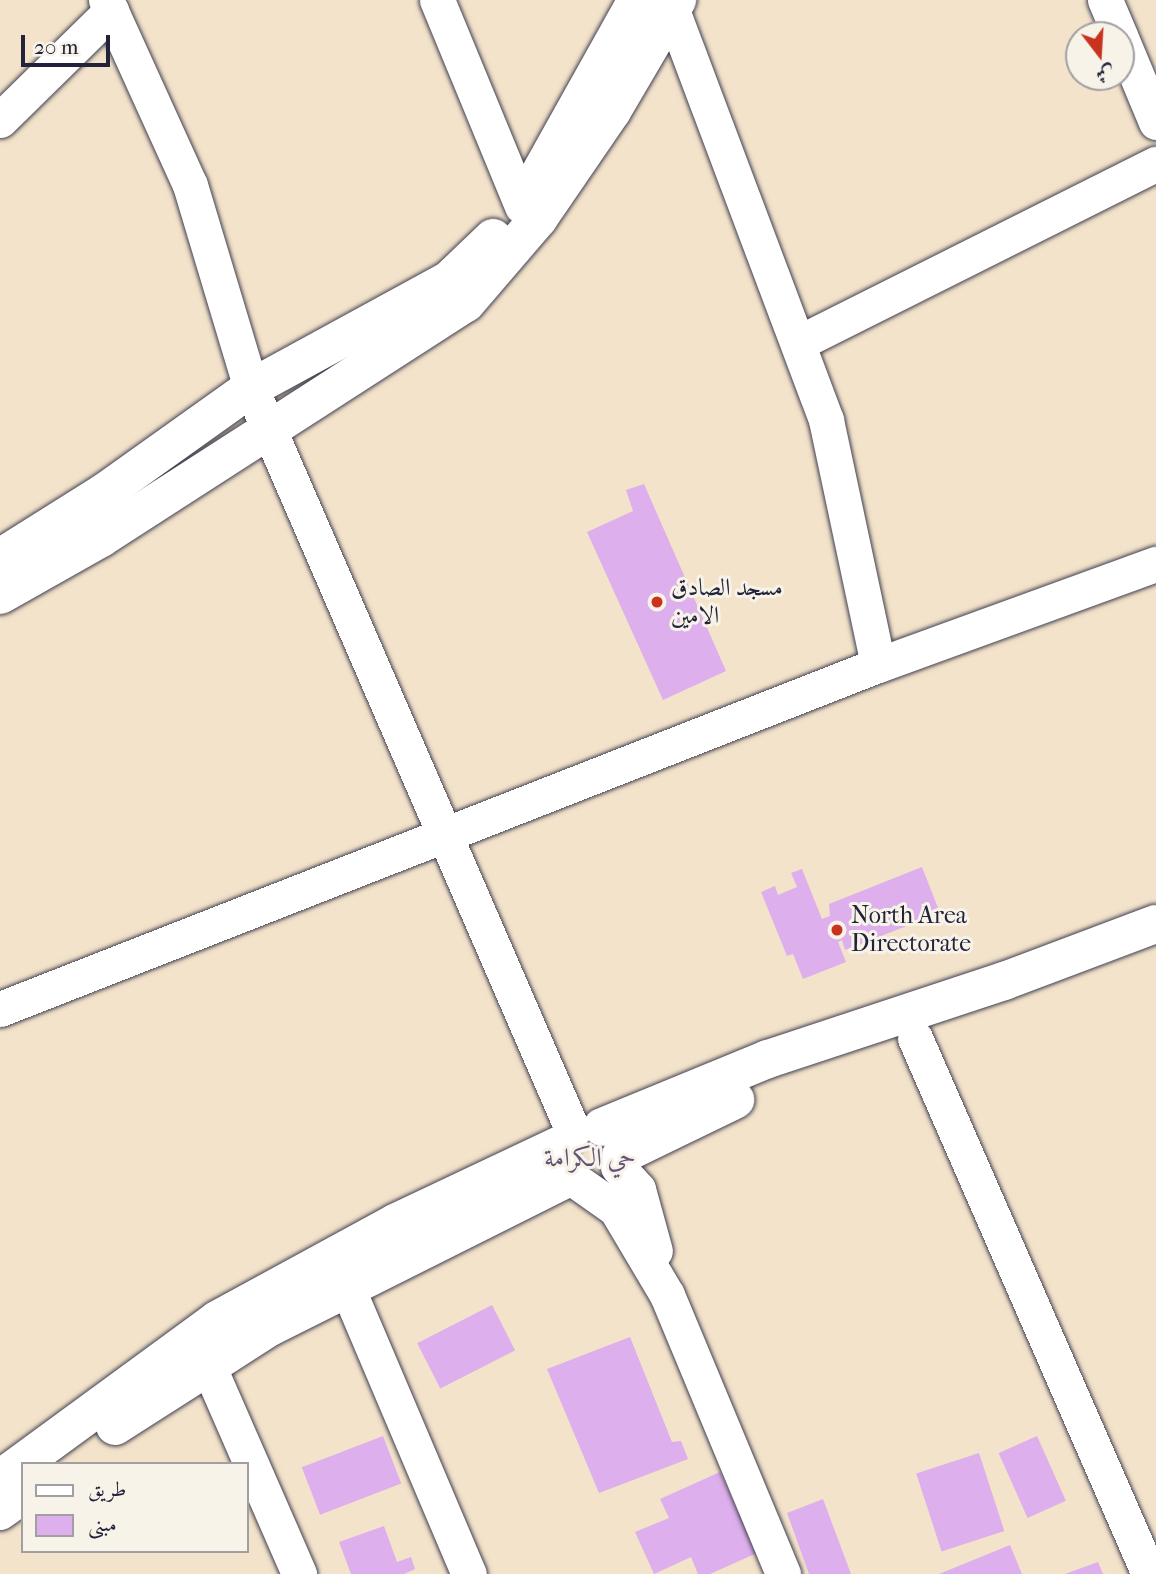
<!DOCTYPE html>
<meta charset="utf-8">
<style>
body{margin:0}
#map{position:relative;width:1156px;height:1574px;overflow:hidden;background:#f3e3ca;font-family:"IM FELL French Canon",Amiri,serif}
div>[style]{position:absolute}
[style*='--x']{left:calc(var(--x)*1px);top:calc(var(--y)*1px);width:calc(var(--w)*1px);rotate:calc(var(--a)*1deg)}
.building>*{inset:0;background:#ddafec;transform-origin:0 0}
.roads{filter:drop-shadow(0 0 2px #413f50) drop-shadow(0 0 2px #413f50)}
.street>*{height:35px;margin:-17.5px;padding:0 17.5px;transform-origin:17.5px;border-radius:17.5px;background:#fff}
.secondary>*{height:38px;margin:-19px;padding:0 19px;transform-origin:19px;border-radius:19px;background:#fff}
.dots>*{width:19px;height:19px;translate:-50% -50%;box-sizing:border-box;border:4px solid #f7f3e8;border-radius:50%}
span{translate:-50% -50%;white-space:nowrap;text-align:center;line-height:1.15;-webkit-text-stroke:6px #f7f3e8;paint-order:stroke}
.poi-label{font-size:24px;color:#22223b}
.left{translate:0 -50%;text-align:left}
.neighbourhood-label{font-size:26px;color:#635379}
.legend{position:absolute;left:21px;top:1462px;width:228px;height:91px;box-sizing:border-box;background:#f7f3e8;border:2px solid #a29fa3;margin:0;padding:9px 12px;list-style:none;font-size:21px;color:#22223b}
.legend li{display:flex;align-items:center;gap:14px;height:35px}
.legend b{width:35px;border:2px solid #a29fa3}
.north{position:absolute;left:1065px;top:21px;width:70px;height:70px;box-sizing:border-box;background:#f7f3e8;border:2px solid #a29fa3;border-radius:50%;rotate:163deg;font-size:19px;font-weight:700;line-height:28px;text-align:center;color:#22223b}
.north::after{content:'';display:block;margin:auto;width:24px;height:32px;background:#c8321e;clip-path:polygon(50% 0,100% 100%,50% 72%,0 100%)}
.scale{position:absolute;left:21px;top:35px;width:89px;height:32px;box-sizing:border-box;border:4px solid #22223b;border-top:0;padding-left:9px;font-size:21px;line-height:24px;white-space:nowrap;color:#22223b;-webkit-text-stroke:5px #f7f3e8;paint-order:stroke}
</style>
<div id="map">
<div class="building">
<i style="clip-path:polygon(644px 484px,726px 671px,663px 700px,587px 532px,633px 511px,626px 490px)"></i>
<i style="clip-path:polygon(922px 867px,940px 913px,845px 950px,842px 940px,838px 942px,846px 962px,803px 979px,793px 954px,787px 956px,761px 892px,775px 886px,778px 895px,797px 887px,791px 873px,802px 869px,822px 919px,830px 916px,829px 904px)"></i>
<i style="left:492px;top:1305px;width:51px;height:84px;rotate:63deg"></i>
<i style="clip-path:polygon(630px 1337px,672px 1442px,681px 1441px,688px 1459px,599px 1493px,547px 1369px)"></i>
<i style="left:383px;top:1436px;width:51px;height:87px;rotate:69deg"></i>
<i style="left:1037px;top:1436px;width:71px;height:42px;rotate:66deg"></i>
<i style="left:979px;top:1453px;width:82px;height:66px;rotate:72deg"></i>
<i style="clip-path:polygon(720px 1472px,757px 1553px,710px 1574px,698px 1574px,691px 1557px,654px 1574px,635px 1532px,669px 1518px,660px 1499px)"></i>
<i style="clip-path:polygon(823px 1499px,851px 1574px,809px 1574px,787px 1513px)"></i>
<i style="clip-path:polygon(384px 1526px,397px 1562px,411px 1557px,415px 1569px,404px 1574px,351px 1574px,339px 1542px)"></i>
<i style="clip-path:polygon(1010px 1545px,1022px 1574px,939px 1574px)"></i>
<i style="clip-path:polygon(1098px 1562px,1103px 1574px,1065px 1574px)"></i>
</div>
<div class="roads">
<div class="street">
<i style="--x:106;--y:0;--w:203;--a:65.6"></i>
<i style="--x:190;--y:185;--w:212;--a:73.3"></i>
<i style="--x:251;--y:388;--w:810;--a:66.57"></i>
<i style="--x:437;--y:0;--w:223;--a:67.6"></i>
<i style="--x:1105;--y:0;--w:38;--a:67"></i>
<i style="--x:672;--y:10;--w:438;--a:69.4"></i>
<i style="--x:826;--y:420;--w:250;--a:78"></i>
<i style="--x:1121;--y:38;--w:91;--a:67.4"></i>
<i style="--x:0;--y:120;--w:156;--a:-44.5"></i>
<i style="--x:800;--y:342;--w:398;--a:-26.6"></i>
<i style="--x:0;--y:1009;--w:943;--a:-21.4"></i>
<i style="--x:878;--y:665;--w:296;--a:-20"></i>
<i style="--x:915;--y:1038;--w:585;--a:66.42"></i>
<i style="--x:618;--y:1167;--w:30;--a:48"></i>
<i style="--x:638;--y:1189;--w:64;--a:74.7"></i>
<i style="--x:579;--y:1183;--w:45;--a:35.1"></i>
<i style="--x:616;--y:1209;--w:100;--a:59.3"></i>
<i style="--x:667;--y:1295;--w:302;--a:67.4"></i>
<i style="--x:347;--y:1287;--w:312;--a:67"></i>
<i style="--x:197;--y:1340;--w:255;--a:66.4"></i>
</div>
<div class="secondary">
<i style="--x:529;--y:193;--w:221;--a:-60.8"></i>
<i style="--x:0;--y:558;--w:124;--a:-32.2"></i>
<i style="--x:105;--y:492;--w:179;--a:-35.5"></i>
<i style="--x:251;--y:388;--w:226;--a:-28.6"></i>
<i style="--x:449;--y:280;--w:61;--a:-43.7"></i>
<i style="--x:0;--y:595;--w:116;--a:-29.4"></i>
<i style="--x:101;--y:538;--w:434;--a:-32.8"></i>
<i style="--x:466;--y:303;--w:111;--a:-49.4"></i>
<i style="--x:538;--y:219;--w:131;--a:-55.6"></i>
<i style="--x:612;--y:111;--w:129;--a:-59.6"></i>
<i style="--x:602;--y:1127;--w:179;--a:-22.3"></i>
<i style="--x:768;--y:1059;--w:249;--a:-18.3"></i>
<i style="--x:1004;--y:981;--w:162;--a:-20.6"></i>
<i style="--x:621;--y:1155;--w:127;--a:-25.8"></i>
<i style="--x:115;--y:1426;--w:184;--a:-32.6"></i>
<i style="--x:270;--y:1327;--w:335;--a:-26.6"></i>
<i style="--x:0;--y:1479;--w:269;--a:-36.2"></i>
<i style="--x:217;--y:1320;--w:203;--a:-28.6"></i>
<i style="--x:395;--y:1223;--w:185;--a:-25.3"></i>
<i style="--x:0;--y:1511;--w:29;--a:-36"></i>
</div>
</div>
<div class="dots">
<i style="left:657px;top:602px;background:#c8321e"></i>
<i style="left:837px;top:930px;background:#c8321e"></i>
</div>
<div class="poi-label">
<span class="left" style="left:671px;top:602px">مسجد الصادق<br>الامين</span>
<span class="left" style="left:851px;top:930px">North Area<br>Directorate</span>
</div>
<div class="neighbourhood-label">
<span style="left:590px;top:1158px">حي الكرامة</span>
</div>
<ul class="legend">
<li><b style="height:9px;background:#fff"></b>طريق</li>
<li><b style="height:19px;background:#ddafec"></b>مبنى</li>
</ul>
<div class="north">ش</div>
<div class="scale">20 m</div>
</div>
